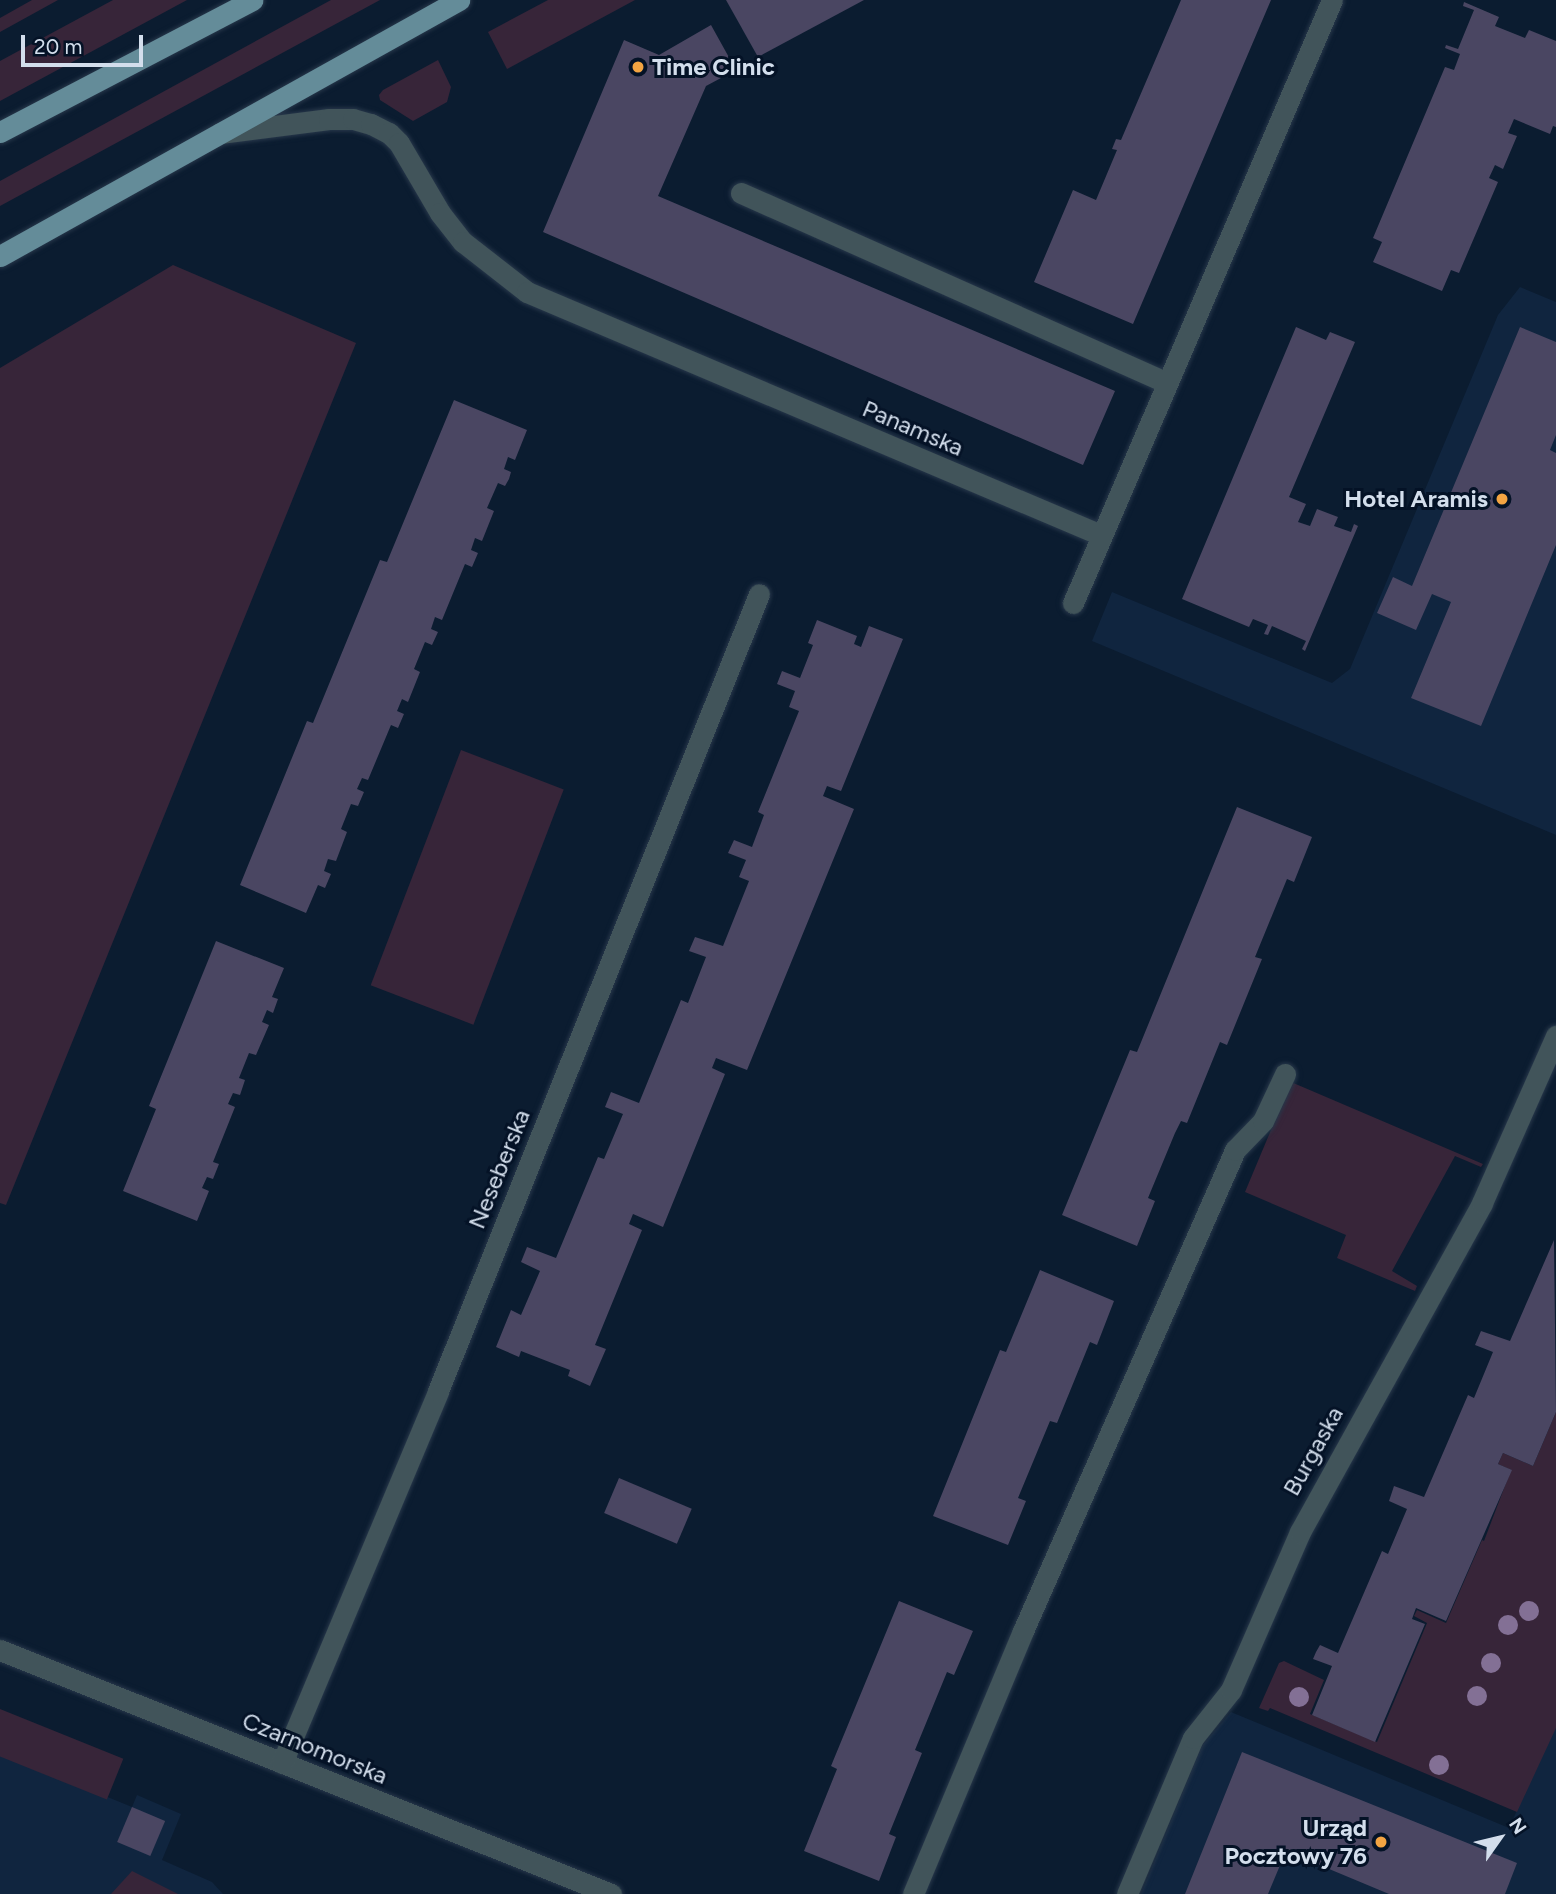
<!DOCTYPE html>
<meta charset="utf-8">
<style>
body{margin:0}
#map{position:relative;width:1556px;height:1894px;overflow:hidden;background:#0b1c30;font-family:Figtree,sans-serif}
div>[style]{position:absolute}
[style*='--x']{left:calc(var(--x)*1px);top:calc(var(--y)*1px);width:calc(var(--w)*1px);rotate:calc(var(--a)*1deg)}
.built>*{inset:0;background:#10253f}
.green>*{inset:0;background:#372539;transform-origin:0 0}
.building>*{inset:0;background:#4a4662;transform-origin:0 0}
.roads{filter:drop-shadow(0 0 2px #27374a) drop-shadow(0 0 2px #27374a)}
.minor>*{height:21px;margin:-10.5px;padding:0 10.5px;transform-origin:10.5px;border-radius:10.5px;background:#41545a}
.major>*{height:21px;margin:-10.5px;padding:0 10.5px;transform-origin:10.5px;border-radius:10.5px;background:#648c99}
.trees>*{width:20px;height:20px;margin:-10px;border-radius:50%;background:#837095}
.dots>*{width:19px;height:19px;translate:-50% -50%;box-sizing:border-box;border:4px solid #041226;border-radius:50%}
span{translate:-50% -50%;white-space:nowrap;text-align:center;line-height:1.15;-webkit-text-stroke:6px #041226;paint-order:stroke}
.poi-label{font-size:24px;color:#d3deec;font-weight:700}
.left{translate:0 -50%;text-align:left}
.right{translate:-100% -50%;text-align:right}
.street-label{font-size:24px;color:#d3deec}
.north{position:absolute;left:1465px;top:1803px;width:70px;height:70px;-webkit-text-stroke:5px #041226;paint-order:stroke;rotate:56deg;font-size:19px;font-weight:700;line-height:28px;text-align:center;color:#d3deec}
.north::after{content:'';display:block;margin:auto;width:24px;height:32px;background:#d3deec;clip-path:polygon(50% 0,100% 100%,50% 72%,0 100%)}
.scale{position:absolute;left:21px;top:35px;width:122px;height:32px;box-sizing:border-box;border:4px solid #d3deec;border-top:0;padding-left:9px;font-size:21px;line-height:24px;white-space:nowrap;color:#d3deec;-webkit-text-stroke:5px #041226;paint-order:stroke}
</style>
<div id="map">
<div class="built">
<i style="clip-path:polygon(1520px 287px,1556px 302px,1556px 835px,1092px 641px,1112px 592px,1332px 683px,1350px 669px,1498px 315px)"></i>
<i style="clip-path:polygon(1231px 1712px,1509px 1828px,1556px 1724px,1556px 1894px,1141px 1894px,1202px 1746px)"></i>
<i style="clip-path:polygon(0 1753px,132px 1807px,137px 1795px,181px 1814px,162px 1860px,212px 1882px,223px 1894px,0 1894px)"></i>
</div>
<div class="green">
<i style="clip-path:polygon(32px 0,58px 0,0 32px,0 18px)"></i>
<i style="clip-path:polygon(113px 0,187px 0,0 101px,0 61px)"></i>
<i style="clip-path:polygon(331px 0,380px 0,0 206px,0 181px)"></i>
<i style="clip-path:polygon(548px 0,635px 0,507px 69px,488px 32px)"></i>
<i style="clip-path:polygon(438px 60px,451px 87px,447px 102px,413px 121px,380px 100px,379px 95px,383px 90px)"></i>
<i style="clip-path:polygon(173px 265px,356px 343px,6px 1205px,0 1203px,0 368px)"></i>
<i style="left:461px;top:750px;width:110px;height:252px;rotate:21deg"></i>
<i style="clip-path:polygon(1291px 1082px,1483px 1164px,1481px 1167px,1455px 1156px,1392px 1271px,1417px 1286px,1415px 1291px,1337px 1258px,1346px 1235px,1245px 1192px)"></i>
<i style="clip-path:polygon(1556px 1412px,1556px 1728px,1517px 1812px,1270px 1708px,1268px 1711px,1259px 1708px,1279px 1663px,1284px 1661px,1324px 1680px,1310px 1714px,1377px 1742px,1427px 1623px,1414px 1616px,1417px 1610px,1446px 1623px,1482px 1540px,1484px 1541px,1511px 1470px,1498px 1464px,1503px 1453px,1533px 1466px)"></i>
<i style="left:0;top:1709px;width:133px;height:44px;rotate:22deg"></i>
<i style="clip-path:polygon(132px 1871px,178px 1894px,111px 1894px)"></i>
</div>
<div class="building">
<i style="clip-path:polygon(726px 0,864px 0,758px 57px)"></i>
<i style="clip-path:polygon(1181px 0,1271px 0,1133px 324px,1034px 282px,1073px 190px,1096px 200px,1117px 150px,1112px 149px,1116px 139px,1121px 140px)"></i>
<i style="clip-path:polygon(1464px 2px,1499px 17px,1495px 26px,1525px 38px,1529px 30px,1556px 41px,1556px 127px,1553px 126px,1550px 134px,1514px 119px,1508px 133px,1517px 136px,1503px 169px,1495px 165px,1489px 178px,1498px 182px,1459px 273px,1451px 270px,1442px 291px,1373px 262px,1382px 242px,1373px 238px,1445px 67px,1454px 70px,1460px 54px,1445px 48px,1446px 45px,1458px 49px,1474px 10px,1463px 6px)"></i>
<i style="clip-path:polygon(711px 25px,736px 70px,706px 86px,658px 196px,1115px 391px,1083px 465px,543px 232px,624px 40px,659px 55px)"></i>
<i style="clip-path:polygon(1296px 327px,1326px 340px,1330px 332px,1355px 342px,1289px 497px,1306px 504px,1298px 522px,1310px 526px,1317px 509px,1338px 517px,1334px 526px,1351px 532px,1354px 524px,1358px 526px,1305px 651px,1302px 649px,1306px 641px,1272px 626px,1268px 635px,1264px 634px,1268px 625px,1253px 619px,1249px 627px,1182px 599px)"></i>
<i style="clip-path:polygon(1520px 327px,1556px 342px,1556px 435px,1550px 450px,1556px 453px,1556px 545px,1481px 726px,1411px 698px,1451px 602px,1432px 594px,1416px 630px,1377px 613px,1393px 577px,1412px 586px)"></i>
<i style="clip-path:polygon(454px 400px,527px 430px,515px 460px,508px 457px,504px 469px,511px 472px,509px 479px,505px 486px,498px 483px,487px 508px,494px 511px,482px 541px,475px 538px,471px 550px,478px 553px,472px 567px,465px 564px,442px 620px,435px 617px,431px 629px,438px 632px,432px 645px,425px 642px,414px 669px,420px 672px,408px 702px,402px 699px,397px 711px,404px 714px,398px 728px,391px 725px,368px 780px,362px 778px,357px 789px,364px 792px,358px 806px,351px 804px,341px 829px,347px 832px,336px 861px,328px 859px,324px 871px,331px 874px,325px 888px,318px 885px,306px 913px,240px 885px,307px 721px,313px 723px,380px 560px,387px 562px)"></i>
<i style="clip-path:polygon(817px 620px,857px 636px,854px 644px,861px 647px,869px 626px,903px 639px,841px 791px,827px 786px,823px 796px,854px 809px,747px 1070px,716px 1058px,712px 1068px,725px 1074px,663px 1227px,633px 1214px,629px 1224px,642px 1230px,595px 1345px,606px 1349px,590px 1386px,568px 1376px,570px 1370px,521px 1351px,519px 1357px,496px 1347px,511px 1310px,521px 1315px,540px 1271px,521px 1262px,527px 1247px,556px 1258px,598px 1157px,604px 1159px,623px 1114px,605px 1107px,611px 1092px,639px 1103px,681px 1000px,688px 1003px,706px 957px,689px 951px,695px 937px,723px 946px,749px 881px,739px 877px,746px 860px,728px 853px,734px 840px,752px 847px,764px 815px,758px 812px,799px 711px,789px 707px,795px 691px,777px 684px,782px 671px,800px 678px,813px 645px,808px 643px)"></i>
<i style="clip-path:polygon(1237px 807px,1312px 837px,1294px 882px,1287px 879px,1255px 957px,1262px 959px,1227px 1045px,1220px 1042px,1187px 1123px,1181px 1121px,1175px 1133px,1148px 1198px,1155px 1201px,1137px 1246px,1062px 1215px,1130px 1050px,1137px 1052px)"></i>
<i style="clip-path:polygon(216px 941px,284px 968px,272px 997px,278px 999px,273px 1013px,267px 1010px,262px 1022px,269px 1025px,256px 1055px,249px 1053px,239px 1078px,245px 1080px,240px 1095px,233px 1093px,228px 1104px,235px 1107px,213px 1162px,219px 1164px,213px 1179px,207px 1177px,202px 1188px,209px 1191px,197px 1221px,123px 1191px,156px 1109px,149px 1106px)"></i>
<i style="clip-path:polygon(1554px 1240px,1556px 1412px,1533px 1466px,1503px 1453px,1498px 1464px,1512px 1470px,1446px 1621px,1416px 1608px,1412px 1619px,1425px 1624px,1375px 1742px,1312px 1715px,1332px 1666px,1313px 1659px,1316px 1652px,1320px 1645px,1338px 1653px,1382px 1551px,1388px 1554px,1407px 1509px,1389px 1501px,1394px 1486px,1424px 1497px,1468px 1395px,1474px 1398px,1493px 1352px,1475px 1345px,1481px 1331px,1510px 1341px)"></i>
<i style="clip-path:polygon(1040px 1270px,1114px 1301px,1097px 1345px,1090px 1342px,1057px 1423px,1050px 1421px,1018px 1498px,1026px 1501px,1008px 1545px,933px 1516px,1000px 1350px,1006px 1352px)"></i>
<i style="left:619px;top:1478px;width:79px;height:38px;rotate:23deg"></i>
<i style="clip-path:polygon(899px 1601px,973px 1631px,954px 1675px,947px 1672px,915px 1750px,922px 1753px,889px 1834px,896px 1837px,879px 1881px,804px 1851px,837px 1769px,831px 1766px)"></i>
<i style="clip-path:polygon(1242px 1752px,1517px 1863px,1505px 1894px,1389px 1894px,1286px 1851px,1268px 1894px,1185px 1894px)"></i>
<i style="left:132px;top:1807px;width:36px;height:38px;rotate:23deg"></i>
</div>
<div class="roads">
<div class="minor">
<i style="--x:220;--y:133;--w:110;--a:-7.3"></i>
<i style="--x:329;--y:119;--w:24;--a:0"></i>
<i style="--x:353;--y:119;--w:19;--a:16"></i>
<i style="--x:371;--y:124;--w:20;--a:27"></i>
<i style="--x:389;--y:133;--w:14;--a:45"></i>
<i style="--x:399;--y:143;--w:81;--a:59.6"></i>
<i style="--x:440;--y:213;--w:37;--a:52"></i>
<i style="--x:463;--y:242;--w:81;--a:38"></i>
<i style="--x:527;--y:292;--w:623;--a:22.95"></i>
<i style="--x:741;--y:193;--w:466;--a:24"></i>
<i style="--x:1073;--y:603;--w:656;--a:-66.76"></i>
<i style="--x:0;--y:1650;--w:658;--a:21.77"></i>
<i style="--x:282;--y:1763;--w:403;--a:-67.2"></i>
<i style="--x:438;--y:1391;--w:859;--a:-68.06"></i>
<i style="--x:913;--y:1894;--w:285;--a:-67.3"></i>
<i style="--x:1023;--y:1631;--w:526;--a:-66.21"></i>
<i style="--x:1235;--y:1150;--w:40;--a:-46"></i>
<i style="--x:1263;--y:1121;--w:52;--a:-64.9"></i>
<i style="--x:1127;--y:1894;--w:169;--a:-67.1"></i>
<i style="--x:1193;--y:1738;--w:61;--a:-51.6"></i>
<i style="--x:1231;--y:1690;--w:172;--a:-66.4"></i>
<i style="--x:1300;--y:1532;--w:376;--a:-61"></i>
<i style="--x:1482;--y:1203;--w:183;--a:-66.1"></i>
</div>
<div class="major">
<i style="--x:0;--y:132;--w:285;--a:-27.6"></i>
<i style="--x:0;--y:256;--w:526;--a:-29.15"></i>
</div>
</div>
<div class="trees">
<i style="left:1529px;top:1611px"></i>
<i style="left:1508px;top:1625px"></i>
<i style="left:1491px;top:1663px"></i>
<i style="left:1477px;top:1696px"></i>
<i style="left:1299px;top:1697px"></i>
<i style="left:1439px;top:1765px"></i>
</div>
<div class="dots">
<i style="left:638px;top:67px;background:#f3a442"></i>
<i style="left:1502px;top:499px;background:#f3a442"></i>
<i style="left:1381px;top:1842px;background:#f3a442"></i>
</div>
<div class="poi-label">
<span class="left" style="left:652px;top:67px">Time Clinic</span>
<span class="right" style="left:1488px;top:499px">Hotel Aramis</span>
<span class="right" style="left:1367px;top:1842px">Urząd<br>Pocztowy 76</span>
</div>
<div class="street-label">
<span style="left:913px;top:428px;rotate:23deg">Panamska</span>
<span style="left:499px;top:1169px;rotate:-68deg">Neseberska</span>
<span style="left:1313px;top:1451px;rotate:-61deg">Burgaska</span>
<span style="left:315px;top:1748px;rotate:22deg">Czarnomorska</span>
</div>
<div class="north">N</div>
<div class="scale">20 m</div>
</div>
